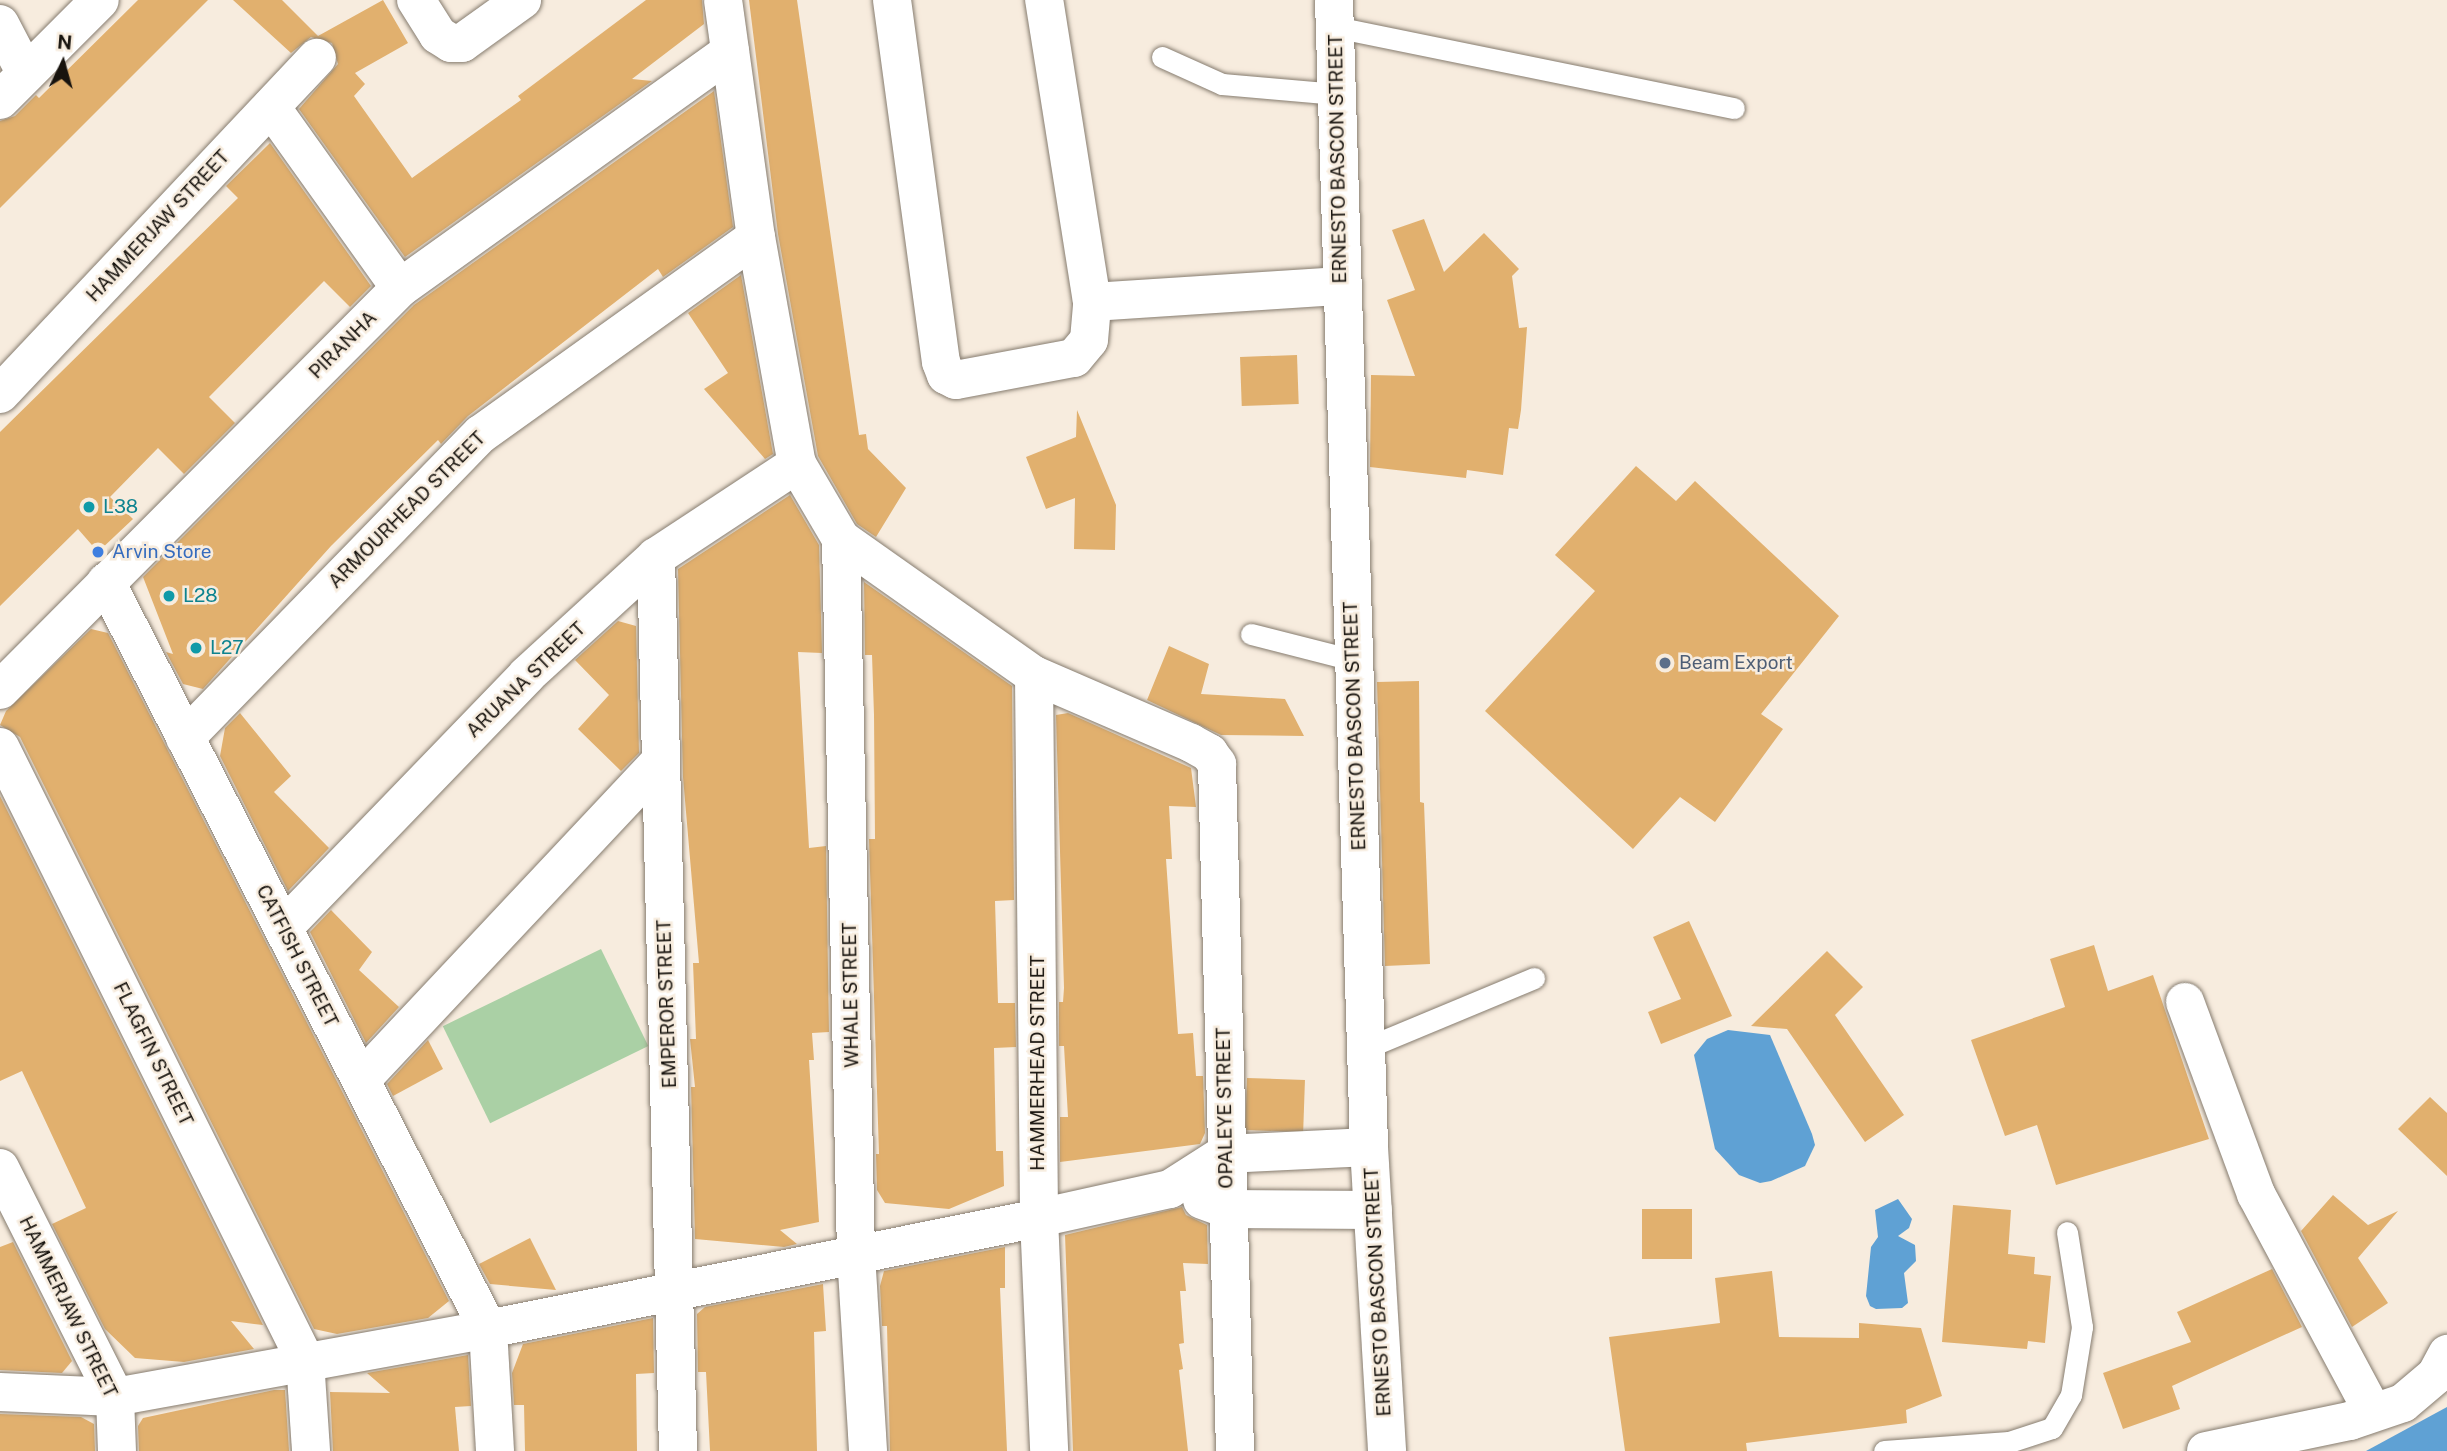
<!DOCTYPE html>
<style>
body{margin:0}
#map{position:relative;width:2447px;height:1451px;overflow:hidden;background:#f7ecde;font-family:"Public Sans",sans-serif}
div>[style]{position:absolute}
[style*='--x']{left:calc(var(--x)*1px);top:calc(var(--y)*1px);width:calc(var(--w)*1px);rotate:calc(var(--a)*1deg)}
.green>*{inset:0;background:#aad0a5;transform-origin:0 0}
.water>*{inset:0;background:#5fa1d4}
.building>*{inset:0;background:#e1b06e;transform-origin:0 0}
.roads{filter:drop-shadow(0 0 2px #867c6f) drop-shadow(0 0 2px #867c6f)}
.service>*{height:21px;margin:-10.5px;padding:0 10.5px;transform-origin:10.5px;border-radius:10.5px;background:#fff}
.minor>*{height:38px;margin:-19px;padding:0 19px;transform-origin:19px;border-radius:19px;background:#fff}
.tertiary>*{height:38px;margin:-19px;padding:0 19px;transform-origin:19px;border-radius:19px;background:#fff}
.dots>*{width:19px;height:19px;translate:-50% -50%;box-sizing:border-box;border:4px solid #f7ecde;border-radius:50%}
span{translate:-50% -50%;white-space:nowrap;text-align:center;line-height:1.15;-webkit-text-stroke:5px #f7ecde;paint-order:stroke}
.street-label{font-size:19px;color:#17130e}
.culture-label{font-size:19px;color:#0d838f}
.left{translate:0 -50%;text-align:left}
.shop-label{font-size:19px;color:#366cbe}
.service-label{font-size:19px;color:#4e5e75}
.north{position:absolute;left:28px;top:28px;width:70px;height:70px;-webkit-text-stroke:5px #f7ecde;paint-order:stroke;rotate:5deg;font-size:19px;font-weight:700;line-height:28px;text-align:center;color:#17130e}
.north::after{content:'';display:block;margin:auto;width:24px;height:32px;background:#17130e;clip-path:polygon(50% 0,100% 100%,50% 72%,0 100%)}
</style>
<div id="map">
<div class="green">
<i style="left:601px;top:949px;width:108px;height:176px;rotate:64deg"></i>
</div>
<div class="water">
<i style="clip-path:polygon(1728px 1030px,1770px 1035px,1812px 1134px,1815px 1145px,1805px 1166px,1771px 1181px,1760px 1183px,1739px 1175px,1715px 1149px,1694px 1055px,1707px 1039px)"></i>
<i style="clip-path:polygon(1898px 1199px,1912px 1219px,1909px 1228px,1898px 1236px,1915px 1245px,1916px 1261px,1904px 1273px,1908px 1303px,1902px 1308px,1876px 1309px,1870px 1306px,1866px 1296px,1871px 1247px,1878px 1237px,1875px 1210px)"></i>
<i style="clip-path:polygon(2447px 1407px,2447px 1451px,2366px 1451px)"></i>
</div>
<div class="building">
<i style="clip-path:polygon(138px 0,208px 0,0 208px,0 121px,15px 116px,36px 95px,39px 98px)"></i>
<i style="clip-path:polygon(233px 0,282px 0,318px 36px,383px 0,408px 43px,355px 73px,365px 84px,354px 96px,412px 178px,521px 100px,518px 96px,646px 0,702px 0,704px 24px,632px 79px,652px 81px,405px 257px,299px 109px,338px 64px,332px 43px,311px 37px,291px 53px)"></i>
<i style="clip-path:polygon(749px 0,797px 0,859px 435px,866px 434px,868px 449px,906px 488px,876px 537px,857px 524px,818px 456px,778px 234px)"></i>
<i style="clip-path:polygon(714px 91px,733px 227px,663px 277px,658px 269px,468px 416px,441px 444px,438px 440px,331px 546px,203px 689px,183px 684px,166px 652px,173px 654px,143px 577px,414px 305px)"></i>
<i style="clip-path:polygon(270px 143px,371px 286px,350px 307px,324px 281px,209px 397px,235px 423px,184px 474px,158px 448px,110px 497px,133px 519px,98px 552px,78px 529px,0 606px,0 432px,238px 198px,226px 186px)"></i>
<i style="clip-path:polygon(1424px 219px,1444px 272px,1484px 233px,1519px 269px,1512px 276px,1519px 328px,1527px 327px,1521px 410px,1518px 429px,1509px 428px,1503px 475px,1467px 470px,1466px 478px,1370px 467px,1371px 375px,1415px 376px,1387px 300px,1415px 290px,1392px 230px)"></i>
<i style="clip-path:polygon(741px 275px,773px 454px,765px 459px,704px 389px,728px 373px,688px 313px)"></i>
<i style="left:1297px;top:355px;width:49px;height:57px;rotate:88deg"></i>
<i style="clip-path:polygon(1077px 410px,1116px 505px,1115px 550px,1074px 549px,1075px 498px,1046px 509px,1026px 457px,1076px 437px)"></i>
<i style="clip-path:polygon(1636px 466px,1676px 501px,1695px 481px,1839px 616px,1761px 714px,1783px 729px,1715px 822px,1680px 797px,1633px 849px,1485px 711px,1595px 591px,1555px 555px)"></i>
<i style="clip-path:polygon(790px 495px,819px 545px,822px 653px,798px 652px,809px 848px,826px 846px,829px 1032px,812px 1033px,814px 1060px,809px 1060px,819px 1222px,780px 1230px,797px 1244px,784px 1247px,695px 1239px,691px 1087px,695px 1087px,690px 1039px,696px 1039px,693px 963px,699px 963px,683px 777px,678px 569px)"></i>
<i style="clip-path:polygon(864px 582px,1012px 686px,1014px 900px,995px 901px,998px 1003px,1015px 1003px,1016px 1047px,994px 1048px,996px 1151px,1003px 1151px,1004px 1186px,949px 1209px,885px 1203px,877px 1190px,876px 1154px,879px 1154px,869px 839px,875px 839px,874px 715px,872px 655px,865px 655px)"></i>
<i style="clip-path:polygon(618px 621px,636px 626px,639px 753px,621px 771px,578px 729px,609px 695px,575px 660px)"></i>
<i style="clip-path:polygon(91px 629px,108px 633px,449px 1301px,428px 1318px,337px 1334px,314px 1329px,20px 737px,0 725px,6px 711px)"></i>
<i style="clip-path:polygon(1169px 646px,1209px 664px,1201px 694px,1285px 699px,1304px 736px,1221px 735px,1147px 700px)"></i>
<i style="clip-path:polygon(1419px 681px,1420px 802px,1424px 803px,1430px 964px,1385px 966px,1377px 682px)"></i>
<i style="clip-path:polygon(240px 713px,291px 776px,274px 792px,329px 848px,288px 891px,220px 756px,225px 728px)"></i>
<i style="clip-path:polygon(1068px 713px,1191px 768px,1196px 807px,1169px 806px,1172px 859px,1166px 859px,1178px 1034px,1193px 1033px,1196px 1076px,1203px 1076px,1205px 1133px,1200px 1144px,1060px 1162px,1060px 1117px,1068px 1117px,1064px 1046px,1059px 1046px,1059px 1002px,1063px 1002px,1064px 988px,1056px 715px)"></i>
<i style="clip-path:polygon(0 796px,263px 1325px,231px 1321px,254px 1349px,184px 1362px,135px 1358px,105px 1329px,52px 1224px,86px 1208px,22px 1071px,0 1081px)"></i>
<i style="clip-path:polygon(331px 910px,372px 952px,359px 970px,399px 1007px,366px 1043px,310px 932px)"></i>
<i style="clip-path:polygon(1689px 921px,1732px 1016px,1661px 1044px,1648px 1012px,1681px 999px,1653px 937px)"></i>
<i style="clip-path:polygon(2094px 945px,2108px 991px,2153px 975px,2209px 1139px,2056px 1185px,2037px 1125px,2005px 1136px,1971px 1040px,2065px 1007px,2050px 959px)"></i>
<i style="clip-path:polygon(1827px 951px,1863px 987px,1835px 1015px,1904px 1115px,1865px 1142px,1787px 1029px,1751px 1026px)"></i>
<i style="clip-path:polygon(428px 1040px,443px 1069px,393px 1096px,387px 1084px)"></i>
<i style="left:1247px;top:1078px;width:58px;height:52px;rotate:2deg"></i>
<i style="clip-path:polygon(2430px 1097px,2447px 1113px,2447px 1176px,2398px 1129px)"></i>
<i style="clip-path:polygon(2333px 1195px,2368px 1225px,2398px 1211px,2358px 1258px,2388px 1303px,2352px 1327px,2301px 1231px)"></i>
<i style="clip-path:polygon(1953px 1205px,2011px 1210px,2008px 1254px,2035px 1257px,2034px 1274px,2051px 1276px,2045px 1343px,2028px 1341px,2027px 1349px,1942px 1342px)"></i>
<i style="clip-path:polygon(1182px 1207px,1186px 1215px,1207px 1225px,1208px 1264px,1183px 1263px,1186px 1291px,1180px 1291px,1184px 1343px,1179px 1344px,1183px 1369px,1179px 1370px,1188px 1451px,1073px 1451px,1065px 1235px)"></i>
<i style="left:1642px;top:1209px;width:50px;height:50px"></i>
<i style="clip-path:polygon(530px 1238px,556px 1290px,490px 1284px,479px 1264px)"></i>
<i style="clip-path:polygon(13px 1242px,72px 1361px,62px 1373px,0 1370px,0 1247px)"></i>
<i style="clip-path:polygon(1005px 1247px,1005px 1288px,1000px 1288px,1007px 1451px,890px 1451px,887px 1326px,882px 1326px,880px 1286px,884px 1271px)"></i>
<i style="clip-path:polygon(2272px 1269px,2302px 1327px,2172px 1386px,2180px 1409px,2123px 1429px,2103px 1373px,2191px 1342px,2177px 1312px)"></i>
<i style="clip-path:polygon(1772px 1271px,1779px 1337px,1859px 1338px,1859px 1323px,1921px 1328px,1942px 1396px,1906px 1410px,1907px 1423px,1746px 1443px,1747px 1451px,1625px 1451px,1609px 1337px,1720px 1323px,1715px 1278px)"></i>
<i style="clip-path:polygon(823px 1284px,826px 1331px,814px 1332px,817px 1451px,710px 1451px,706px 1372px,698px 1372px,697px 1314px,705px 1307px)"></i>
<i style="clip-path:polygon(653px 1318px,654px 1373px,636px 1374px,637px 1451px,525px 1451px,524px 1405px,514px 1405px,512px 1373px,523px 1344px)"></i>
<i style="clip-path:polygon(468px 1355px,471px 1406px,455px 1407px,459px 1451px,333px 1451px,330px 1392px,390px 1393px,367px 1373px)"></i>
<i style="clip-path:polygon(274px 1390px,285px 1390px,289px 1451px,139px 1451px,138px 1426px,143px 1418px)"></i>
<i style="clip-path:polygon(0 1414px,81px 1417px,94px 1424px,95px 1451px,0 1451px)"></i>
</div>
<div class="roads">
<div class="service">
<i style="--x:1335;--y:27;--w:407;--a:11.5"></i>
<i style="--x:1162;--y:57;--w:66;--a:24.2"></i>
<i style="--x:1222;--y:84;--w:115;--a:5"></i>
<i style="--x:1251;--y:634;--w:105;--a:14.3"></i>
<i style="--x:1366;--y:1048;--w:182;--a:-22.6"></i>
<i style="--x:1884;--y:1451;--w:125;--a:-4.1"></i>
<i style="--x:2009;--y:1442;--w:45;--a:-18"></i>
<i style="--x:2052;--y:1428;--w:38;--a:-60"></i>
<i style="--x:2071;--y:1395;--w:69;--a:-80.8"></i>
<i style="--x:2082;--y:1327;--w:96;--a:-99"></i>
</div>
<div class="minor">
<i style="--x:416;--y:0;--w:41;--a:57.8"></i>
<i style="--x:438;--y:35;--w:15;--a:32"></i>
<i style="--x:451;--y:43;--w:11;--a:0"></i>
<i style="--x:462;--y:43;--w:74;--a:-35.6"></i>
<i style="--x:723;--y:0;--w:239;--a:82.1"></i>
<i style="--x:756;--y:237;--w:231;--a:79.8"></i>
<i style="--x:797;--y:464;--w:87;--a:59.6"></i>
<i style="--x:841;--y:539;--w:236;--a:35.2"></i>
<i style="--x:1034;--y:675;--w:171;--a:23.4"></i>
<i style="--x:1191;--y:743;--w:21;--a:29"></i>
<i style="--x:1209;--y:753;--w:14;--a:54"></i>
<i style="--x:1217;--y:764;--w:687;--a:88.5"></i>
<i style="--x:892;--y:0;--w:365;--a:82.3"></i>
<i style="--x:941;--y:362;--w:14;--a:69"></i>
<i style="--x:946;--y:375;--w:11;--a:27"></i>
<i style="--x:956;--y:380;--w:120;--a:-10.6"></i>
<i style="--x:1074;--y:358;--w:23;--a:-50"></i>
<i style="--x:1089;--y:340;--w:38;--a:-85"></i>
<i style="--x:1092;--y:302;--w:306;--a:-99"></i>
<i style="--x:0;--y:24;--w:56;--a:62.5"></i>
<i style="--x:0;--y:100;--w:141;--a:-45"></i>
<i style="--x:271;--y:107;--w:222;--a:54.5"></i>
<i style="--x:1092;--y:302;--w:250;--a:-3.7"></i>
<i style="--x:0;--y:394;--w:462;--a:-46.7"></i>
<i style="--x:841;--y:539;--w:715;--a:88.8"></i>
<i style="--x:856;--y:1254;--w:197;--a:86.5"></i>
<i style="--x:656;--y:557;--w:894;--a:88.59"></i>
<i style="--x:106;--y:582;--w:839;--a:62.92"></i>
<i style="--x:488;--y:1329;--w:122;--a:86.7"></i>
<i style="--x:1034;--y:675;--w:543;--a:89.47"></i>
<i style="--x:1039;--y:1218;--w:233;--a:87.5"></i>
<i style="--x:0;--y:690;--w:567;--a:-45.14"></i>
<i style="--x:400;--y:288;--w:406;--a:-35.6"></i>
<i style="--x:185;--y:738;--w:424;--a:-45.8"></i>
<i style="--x:481;--y:434;--w:338;--a:-35.6"></i>
<i style="--x:0;--y:747;--w:685;--a:63.55"></i>
<i style="--x:305;--y:1360;--w:91;--a:86.2"></i>
<i style="--x:283;--y:928;--w:351;--a:-46"></i>
<i style="--x:527;--y:675;--w:175;--a:-42.5"></i>
<i style="--x:656;--y:557;--w:169;--a:-33.4"></i>
<i style="--x:2185;--y:1002;--w:205;--a:69.7"></i>
<i style="--x:2256;--y:1194;--w:247;--a:61.8"></i>
<i style="--x:361;--y:1080;--w:438;--a:-46.8"></i>
<i style="--x:0;--y:1168;--w:256;--a:63.3"></i>
<i style="--x:115;--y:1397;--w:54;--a:87.9"></i>
<i style="--x:1202;--y:1200;--w:27;--a:20"></i>
<i style="--x:1227;--y:1209;--w:146;--a:0.4"></i>
<i style="--x:0;--y:1392;--w:115;--a:2.5"></i>
<i style="--x:115;--y:1397;--w:379;--a:-10.3"></i>
<i style="--x:488;--y:1329;--w:562;--a:-11.39"></i>
<i style="--x:1039;--y:1218;--w:134;--a:-12.5"></i>
<i style="--x:1170;--y:1189;--w:65;--a:-32.5"></i>
<i style="--x:1225;--y:1154;--w:144;--a:-2.8"></i>
</div>
<div class="tertiary">
<i style="--x:1334;--y:0;--w:1148;--a:88.25"></i>
<i style="--x:1369;--y:1147;--w:305;--a:86.6"></i>
<i style="--x:2206;--y:1451;--w:147;--a:-11.8"></i>
<i style="--x:2350;--y:1421;--w:56;--a:-18.8"></i>
<i style="--x:2403;--y:1403;--w:43;--a:-40.3"></i>
<i style="--x:2436;--y:1375;--w:24;--a:-62"></i>
</div>
</div>
<div class="dots">
<i style="left:89px;top:507px;background:#0f9aa8"></i>
<i style="left:98px;top:552px;background:#3f7fe0"></i>
<i style="left:169px;top:596px;background:#0f9aa8"></i>
<i style="left:196px;top:648px;background:#0f9aa8"></i>
<i style="left:1665px;top:663px;background:#5c6f8a"></i>
</div>
<div class="street-label">
<span style="left:1338px;top:159px;rotate:-91deg">ERNESTO BASCON STREET</span>
<span style="left:158px;top:226px;rotate:-47deg">HAMMERJAW STREET</span>
<span style="left:343px;top:345px;rotate:-45deg">PIRANHA</span>
<span style="left:407px;top:510px;rotate:-45deg">ARMOURHEAD STREET</span>
<span style="left:526px;top:680px;rotate:-44deg">ARUANA STREET</span>
<span style="left:1355px;top:726px;rotate:-92deg">ERNESTO BASCON STREET</span>
<span style="left:297px;top:956px;rotate:63deg">CATFISH STREET</span>
<span style="left:851px;top:995px;rotate:-91deg">WHALE STREET</span>
<span style="left:667px;top:1004px;rotate:-92deg">EMPEROR STREET</span>
<span style="left:153px;top:1054px;rotate:64deg">FLAGFIN STREET</span>
<span style="left:1038px;top:1063px;rotate:-90deg">HAMMERHEAD STREET</span>
<span style="left:1225px;top:1108px;rotate:-91deg">OPALEYE STREET</span>
<span style="left:1378px;top:1292px;rotate:-93deg">ERNESTO BASCON STREET</span>
<span style="left:68px;top:1307px;rotate:64deg">HAMMERJAW STREET</span>
</div>
<div class="culture-label">
<span class="left" style="left:103px;top:507px">L38</span>
<span class="left" style="left:183px;top:596px">L28</span>
<span class="left" style="left:210px;top:648px">L27</span>
</div>
<div class="shop-label">
<span class="left" style="left:112px;top:552px">Arvin Store</span>
</div>
<div class="service-label">
<span class="left" style="left:1679px;top:663px">Beam Export</span>
</div>
<div class="north">N</div>
</div>
